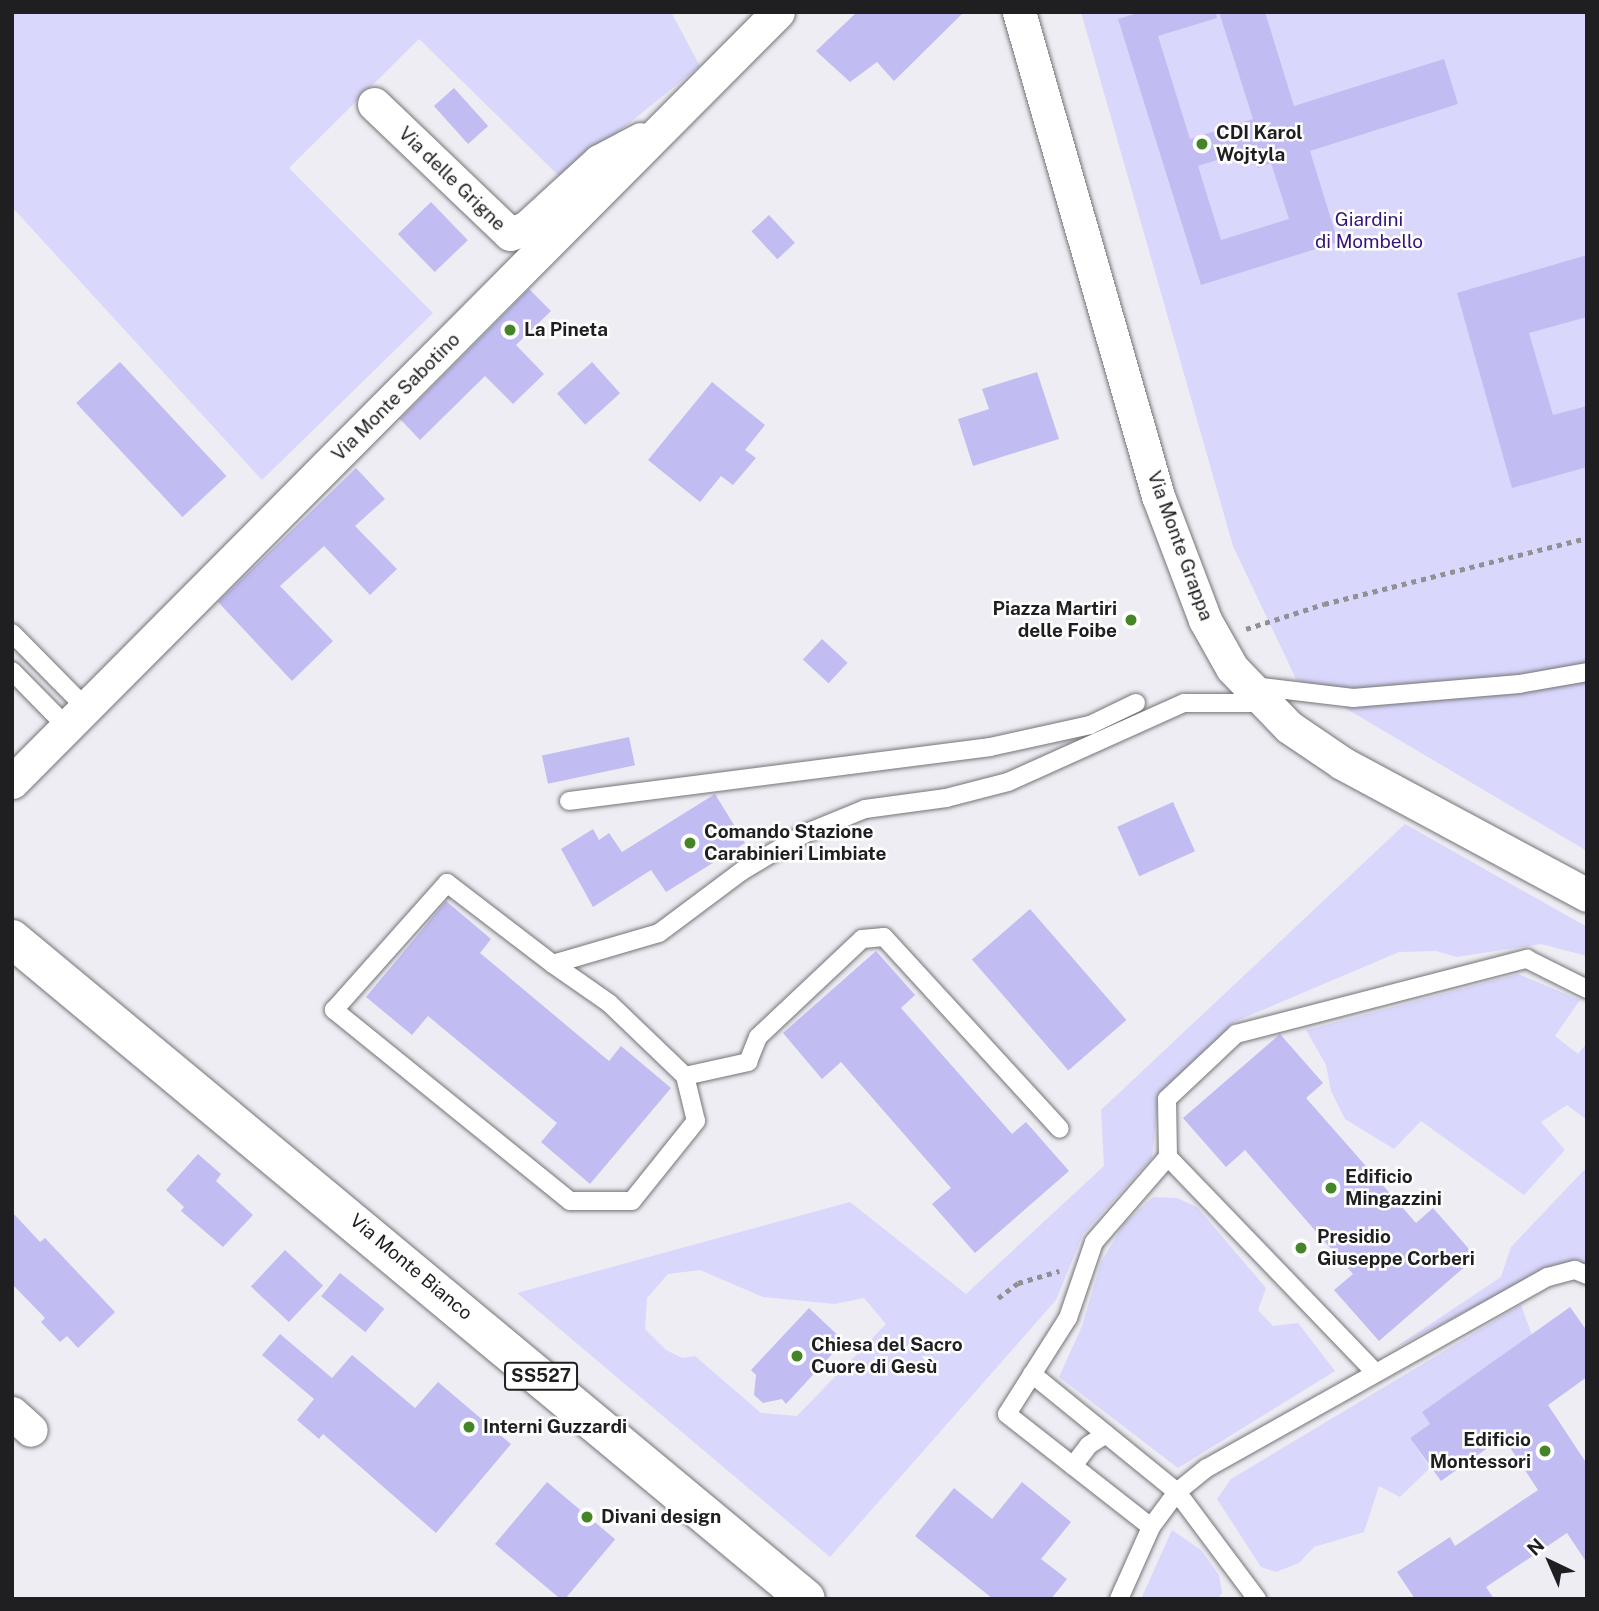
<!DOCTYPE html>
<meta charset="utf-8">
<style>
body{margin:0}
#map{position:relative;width:1599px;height:1611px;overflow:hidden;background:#eeedf3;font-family:"Public Sans",sans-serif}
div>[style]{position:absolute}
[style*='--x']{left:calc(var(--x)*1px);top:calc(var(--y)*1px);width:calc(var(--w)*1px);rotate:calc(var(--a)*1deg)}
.green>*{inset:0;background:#d9d7fb}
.building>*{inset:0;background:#c1bdf2;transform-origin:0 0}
.path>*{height:4.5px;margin-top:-2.25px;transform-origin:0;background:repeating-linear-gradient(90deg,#919195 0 5px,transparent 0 10px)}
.roads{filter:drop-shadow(0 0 2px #747479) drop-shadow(0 0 2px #747479)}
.lane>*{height:18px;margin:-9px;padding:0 9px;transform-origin:9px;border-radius:9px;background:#fff}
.street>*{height:33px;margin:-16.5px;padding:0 16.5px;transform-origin:16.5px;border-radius:16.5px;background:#fff}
.primary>*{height:38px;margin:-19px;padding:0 19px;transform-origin:19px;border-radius:19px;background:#fff}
.dots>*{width:19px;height:19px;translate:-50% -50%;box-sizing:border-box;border:4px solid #fff;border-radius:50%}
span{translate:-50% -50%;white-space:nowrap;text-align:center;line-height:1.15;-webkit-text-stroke:5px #fff;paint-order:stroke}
.shield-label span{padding:2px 5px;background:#fff;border:2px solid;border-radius:5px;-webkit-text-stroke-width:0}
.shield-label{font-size:18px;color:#1f1f21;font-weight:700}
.poi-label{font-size:19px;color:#1f1f21;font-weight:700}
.left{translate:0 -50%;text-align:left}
.right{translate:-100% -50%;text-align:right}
.street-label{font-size:19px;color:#1f1f21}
.park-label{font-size:19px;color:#331478}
.frame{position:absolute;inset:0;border:14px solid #1f1f21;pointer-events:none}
.north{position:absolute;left:1515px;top:1527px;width:70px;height:70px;-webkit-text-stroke:5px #fff;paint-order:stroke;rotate:316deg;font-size:19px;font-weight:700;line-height:28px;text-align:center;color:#1f1f21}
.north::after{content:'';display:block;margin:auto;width:24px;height:32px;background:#1f1f21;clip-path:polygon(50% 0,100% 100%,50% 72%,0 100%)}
</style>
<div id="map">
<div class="green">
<i style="clip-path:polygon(12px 12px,671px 12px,700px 66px,561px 178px,419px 39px,289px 168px,433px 313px,262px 480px,12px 207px)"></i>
<i style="clip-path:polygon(1081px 12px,1587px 12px,1587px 851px,1296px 679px,1233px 546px)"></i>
<i style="clip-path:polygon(evenodd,1405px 824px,1587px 927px,1587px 956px,1541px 944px,1457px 957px,1436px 951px,1399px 952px,1234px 1022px,1158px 1102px,1152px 1158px,1083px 1234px,1056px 1300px,830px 1557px,517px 1293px,850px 1202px,966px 1294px,1104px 1166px,1101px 1110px,1405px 824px,700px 1270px,763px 1297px,835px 1304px,864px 1298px,886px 1324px,797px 1416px,761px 1413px,695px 1356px,682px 1358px,666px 1350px,645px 1329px,647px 1298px,668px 1274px,700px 1270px)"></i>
<i style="clip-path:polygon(1518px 974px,1580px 1000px,1555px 1036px,1578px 1054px,1587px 1043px,1587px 1120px,1567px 1105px,1541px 1122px,1565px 1150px,1524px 1195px,1421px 1121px,1394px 1149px,1345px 1119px,1331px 1091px,1326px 1065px,1306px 1030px)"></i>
<i style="clip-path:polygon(1587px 1167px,1587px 1266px,1555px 1265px,1393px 1349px,1501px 1277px,1511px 1247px)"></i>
<i style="clip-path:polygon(1153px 1197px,1177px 1198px,1197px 1207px,1266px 1288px,1258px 1310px,1273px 1326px,1298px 1323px,1335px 1371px,1178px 1468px,1059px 1377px,1082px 1326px,1101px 1262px,1124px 1224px)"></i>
<i style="clip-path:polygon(1521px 1305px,1532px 1335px,1422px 1412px,1430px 1424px,1410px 1438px,1430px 1468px,1400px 1497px,1379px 1486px,1364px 1532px,1314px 1547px,1299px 1563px,1276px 1572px,1261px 1567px,1217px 1499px,1231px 1479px)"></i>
<i style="clip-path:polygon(1172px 1530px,1201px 1550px,1219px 1575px,1222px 1593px,1218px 1599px,1141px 1599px)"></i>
</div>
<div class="building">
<i style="clip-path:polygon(857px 12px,964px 12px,894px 81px,877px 62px,850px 82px,816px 51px)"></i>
<i style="clip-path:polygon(evenodd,1141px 12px,1216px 12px,1217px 18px,1158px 36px,1190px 139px,1253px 119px,1219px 12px,1265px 12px,1294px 106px,1444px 59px,1458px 104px,1310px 151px,1338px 242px,1201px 285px,1118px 19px,1141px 12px,1252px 149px,1258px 168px,1271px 163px,1289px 219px,1221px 240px,1198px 166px,1252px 149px)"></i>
<i style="left:454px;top:88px;width:51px;height:27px;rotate:48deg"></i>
<i style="left:431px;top:202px;width:53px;height:46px;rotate:46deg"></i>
<i style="left:769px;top:215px;width:38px;height:24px;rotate:47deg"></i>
<i style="clip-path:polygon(1587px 255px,1587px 317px,1529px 333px,1553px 415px,1587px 406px,1587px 467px,1512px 488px,1457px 293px)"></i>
<i style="clip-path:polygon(529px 289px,551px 311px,516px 345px,544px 374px,513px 404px,485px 376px,420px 440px,400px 419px)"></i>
<i style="left:120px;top:362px;width:156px;height:60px;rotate:47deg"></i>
<i style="left:592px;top:362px;width:42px;height:47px;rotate:48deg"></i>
<i style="clip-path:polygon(1037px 372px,1059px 439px,973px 466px,958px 419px,989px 409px,982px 389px)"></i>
<i style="clip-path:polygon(712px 382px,765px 425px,745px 450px,756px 458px,733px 485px,721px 476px,700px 502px,648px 460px)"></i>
<i style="clip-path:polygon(356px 468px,385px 499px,355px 526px,397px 569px,370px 595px,324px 546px,280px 586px,333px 641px,292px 681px,218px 602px)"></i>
<i style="left:822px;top:639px;width:35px;height:28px;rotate:43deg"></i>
<i style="left:629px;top:737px;width:29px;height:89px;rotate:78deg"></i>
<i style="clip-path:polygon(715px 794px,745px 843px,666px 892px,651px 870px,593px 907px,561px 849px,593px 829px,599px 840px,609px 833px,622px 852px)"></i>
<i style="left:1173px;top:802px;width:54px;height:61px;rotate:66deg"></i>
<i style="clip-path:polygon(446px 901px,491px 939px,480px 953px,609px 1061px,621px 1046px,671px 1088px,590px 1184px,541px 1142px,557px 1123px,428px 1016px,412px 1035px,366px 997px)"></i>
<i style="left:1030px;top:909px;width:147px;height:77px;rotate:49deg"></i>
<i style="clip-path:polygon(876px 951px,915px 995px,901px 1008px,1012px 1134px,1026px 1122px,1069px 1171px,975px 1253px,932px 1204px,951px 1188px,841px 1062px,822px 1079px,783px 1033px)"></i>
<i style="clip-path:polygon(1280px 1034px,1323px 1083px,1306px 1098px,1416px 1223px,1433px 1208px,1476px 1257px,1379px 1341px,1334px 1290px,1353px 1274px,1245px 1150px,1226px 1167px,1183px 1118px)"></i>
<i style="clip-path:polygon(198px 1154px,221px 1174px,216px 1181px,253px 1215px,223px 1247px,181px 1211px,184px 1207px,166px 1190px)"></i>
<i style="clip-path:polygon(12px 1212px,40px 1242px,45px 1238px,115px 1312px,78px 1348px,67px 1336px,60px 1342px,41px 1322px,45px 1318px,12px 1284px)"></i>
<i style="left:285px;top:1250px;width:52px;height:50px;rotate:43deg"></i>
<i style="left:340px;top:1273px;width:57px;height:30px;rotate:39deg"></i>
<i style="clip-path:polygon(1570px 1307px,1587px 1331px,1587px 1377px,1548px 1405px,1587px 1464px,1587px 1563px,1567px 1533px,1486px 1587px,1494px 1599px,1415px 1599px,1397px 1572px,1450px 1537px,1455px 1546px,1538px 1490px,1503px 1437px,1441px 1481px,1410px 1438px,1430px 1424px,1422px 1412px)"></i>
<i style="clip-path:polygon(809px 1308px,844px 1341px,786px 1404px,782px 1399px,763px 1403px,754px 1395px,756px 1375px,751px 1370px)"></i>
<i style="clip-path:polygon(280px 1334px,332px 1378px,352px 1355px,415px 1408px,438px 1382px,511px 1444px,436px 1533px,323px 1434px,319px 1439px,297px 1420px,314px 1399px,262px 1355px)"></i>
<i style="left:547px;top:1482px;width:89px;height:81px;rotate:40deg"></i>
<i style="clip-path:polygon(1022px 1482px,1071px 1522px,1041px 1559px,1067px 1579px,1051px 1599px,993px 1599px,915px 1536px,954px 1488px,992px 1519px)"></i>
</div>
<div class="path">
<i style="--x:1246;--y:629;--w:82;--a:-17.8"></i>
<i style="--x:1324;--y:604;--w:271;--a:-14.1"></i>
<i style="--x:998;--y:1298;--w:25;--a:-37"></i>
<i style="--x:1018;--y:1283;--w:43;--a:-16.3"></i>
</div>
<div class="roads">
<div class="lane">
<i style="--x:12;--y:633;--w:104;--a:45.4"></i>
<i style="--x:12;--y:671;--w:77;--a:45.5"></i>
<i style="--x:1253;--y:686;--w:101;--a:6.8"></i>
<i style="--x:1353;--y:698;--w:167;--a:-4.8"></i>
<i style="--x:1519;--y:684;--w:69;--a:-10"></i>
<i style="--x:569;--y:801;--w:424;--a:-7.3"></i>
<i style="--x:990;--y:747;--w:102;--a:-12.4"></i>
<i style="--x:1090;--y:725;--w:51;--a:-25.6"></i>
<i style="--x:553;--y:964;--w:68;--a:34.9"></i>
<i style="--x:609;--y:1003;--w:105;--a:43.8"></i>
<i style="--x:685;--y:1076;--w:46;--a:76.3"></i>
<i style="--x:696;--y:1121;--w:102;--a:128.7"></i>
<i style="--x:632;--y:1201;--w:62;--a:180"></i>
<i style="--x:570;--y:1201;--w:304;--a:-141"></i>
<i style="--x:334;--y:1010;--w:170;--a:-48.3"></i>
<i style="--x:447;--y:883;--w:133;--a:37.4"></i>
<i style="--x:553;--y:964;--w:110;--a:-16.3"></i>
<i style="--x:659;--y:933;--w:104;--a:-36.8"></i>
<i style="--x:742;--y:871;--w:72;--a:-30.8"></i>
<i style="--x:804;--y:834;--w:66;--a:-22.3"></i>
<i style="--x:865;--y:809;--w:82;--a:-7.7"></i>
<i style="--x:946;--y:798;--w:64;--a:-14.5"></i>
<i style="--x:1008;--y:782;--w:193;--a:-24.2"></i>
<i style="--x:1184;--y:703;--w:79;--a:0"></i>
<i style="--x:685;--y:1076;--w:65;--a:-12.5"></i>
<i style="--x:748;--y:1062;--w:27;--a:-68"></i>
<i style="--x:758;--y:1037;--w:143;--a:-43.3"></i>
<i style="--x:862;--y:939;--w:22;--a:-5"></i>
<i style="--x:884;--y:937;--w:260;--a:47.5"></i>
<i style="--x:1168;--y:1157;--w:297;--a:46.1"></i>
<i style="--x:1032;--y:1374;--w:187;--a:39.1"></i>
<i style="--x:1177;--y:1492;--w:134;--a:53.2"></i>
<i style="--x:1073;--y:1466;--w:26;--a:-53"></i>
<i style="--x:1089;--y:1445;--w:20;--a:-33"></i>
<i style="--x:1151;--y:1527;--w:183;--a:-141.9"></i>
<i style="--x:1007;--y:1414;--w:114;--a:-57.6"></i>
<i style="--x:1068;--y:1318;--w:80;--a:-71.1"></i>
<i style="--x:1094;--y:1242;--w:113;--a:-49"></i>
<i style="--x:1168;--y:1157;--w:58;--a:-91"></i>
<i style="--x:1167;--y:1099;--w:95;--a:-43.3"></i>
<i style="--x:1236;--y:1034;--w:301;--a:-14.5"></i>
<i style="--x:1527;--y:959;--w:67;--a:26.6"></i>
<i style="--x:1119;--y:1599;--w:79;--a:-66"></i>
<i style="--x:1151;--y:1527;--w:44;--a:-53.4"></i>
<i style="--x:1177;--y:1492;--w:38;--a:-39"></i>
<i style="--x:1207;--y:1468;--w:391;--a:-29.3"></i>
<i style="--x:1548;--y:1277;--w:28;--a:-15"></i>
<i style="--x:1575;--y:1270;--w:13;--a:23"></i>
</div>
<div class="street">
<i style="--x:1019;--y:12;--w:504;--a:73.98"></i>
<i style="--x:1158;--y:496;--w:133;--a:69.2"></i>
<i style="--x:1205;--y:620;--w:55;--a:60.6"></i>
<i style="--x:1232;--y:668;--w:82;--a:46"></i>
<i style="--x:1289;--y:727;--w:64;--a:34.2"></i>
<i style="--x:1342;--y:763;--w:278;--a:28.3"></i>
<i style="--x:374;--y:104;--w:188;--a:43.7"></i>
<i style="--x:510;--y:234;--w:17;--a:-21"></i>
<i style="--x:526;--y:228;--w:99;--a:-42.5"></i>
<i style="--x:599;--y:161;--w:47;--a:-27.6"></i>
<i style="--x:12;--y:782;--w:1086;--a:-45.15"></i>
<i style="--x:12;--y:1413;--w:25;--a:42"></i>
</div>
<div class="primary">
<i style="--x:12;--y:939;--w:1032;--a:39.73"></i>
</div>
</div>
<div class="dots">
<i style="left:1202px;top:144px;background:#438527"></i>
<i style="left:510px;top:330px;background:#438527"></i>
<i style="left:1131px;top:620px;background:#438527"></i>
<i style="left:690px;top:843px;background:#438527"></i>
<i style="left:1331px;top:1188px;background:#438527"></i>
<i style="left:1301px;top:1248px;background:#438527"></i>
<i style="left:797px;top:1356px;background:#438527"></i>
<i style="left:469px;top:1427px;background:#438527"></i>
<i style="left:1545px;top:1451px;background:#438527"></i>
<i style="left:587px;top:1517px;background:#438527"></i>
</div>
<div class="shield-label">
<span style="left:541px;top:1376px">SS527</span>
</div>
<div class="poi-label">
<span class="left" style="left:1216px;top:144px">CDI Karol<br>Wojtyla</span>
<span class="left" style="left:524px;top:330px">La Pineta</span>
<span class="right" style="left:1117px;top:620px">Piazza Martiri<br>delle Foibe</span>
<span class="left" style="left:704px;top:843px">Comando Stazione<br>Carabinieri Limbiate</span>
<span class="left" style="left:1345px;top:1188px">Edificio<br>Mingazzini</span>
<span class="left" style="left:1317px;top:1248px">Presidio<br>Giuseppe Corberi</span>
<span class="left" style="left:811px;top:1356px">Chiesa del Sacro<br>Cuore di Gesù</span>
<span class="left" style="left:483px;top:1427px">Interni Guzzardi</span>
<span class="right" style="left:1531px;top:1451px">Edificio<br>Montessori</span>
<span class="left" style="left:601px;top:1517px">Divani design</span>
</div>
<div class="street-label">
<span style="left:452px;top:179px;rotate:44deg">Via delle Grigne</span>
<span style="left:396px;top:397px;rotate:-45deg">Via Monte Sabotino</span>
<span style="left:1180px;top:546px;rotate:70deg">Via Monte Grappa</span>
<span style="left:411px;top:1267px;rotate:40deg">Via Monte Bianco</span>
</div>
<div class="park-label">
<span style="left:1369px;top:231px">Giardini<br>di Mombello</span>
</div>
<div class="frame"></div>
<div class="north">N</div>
</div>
